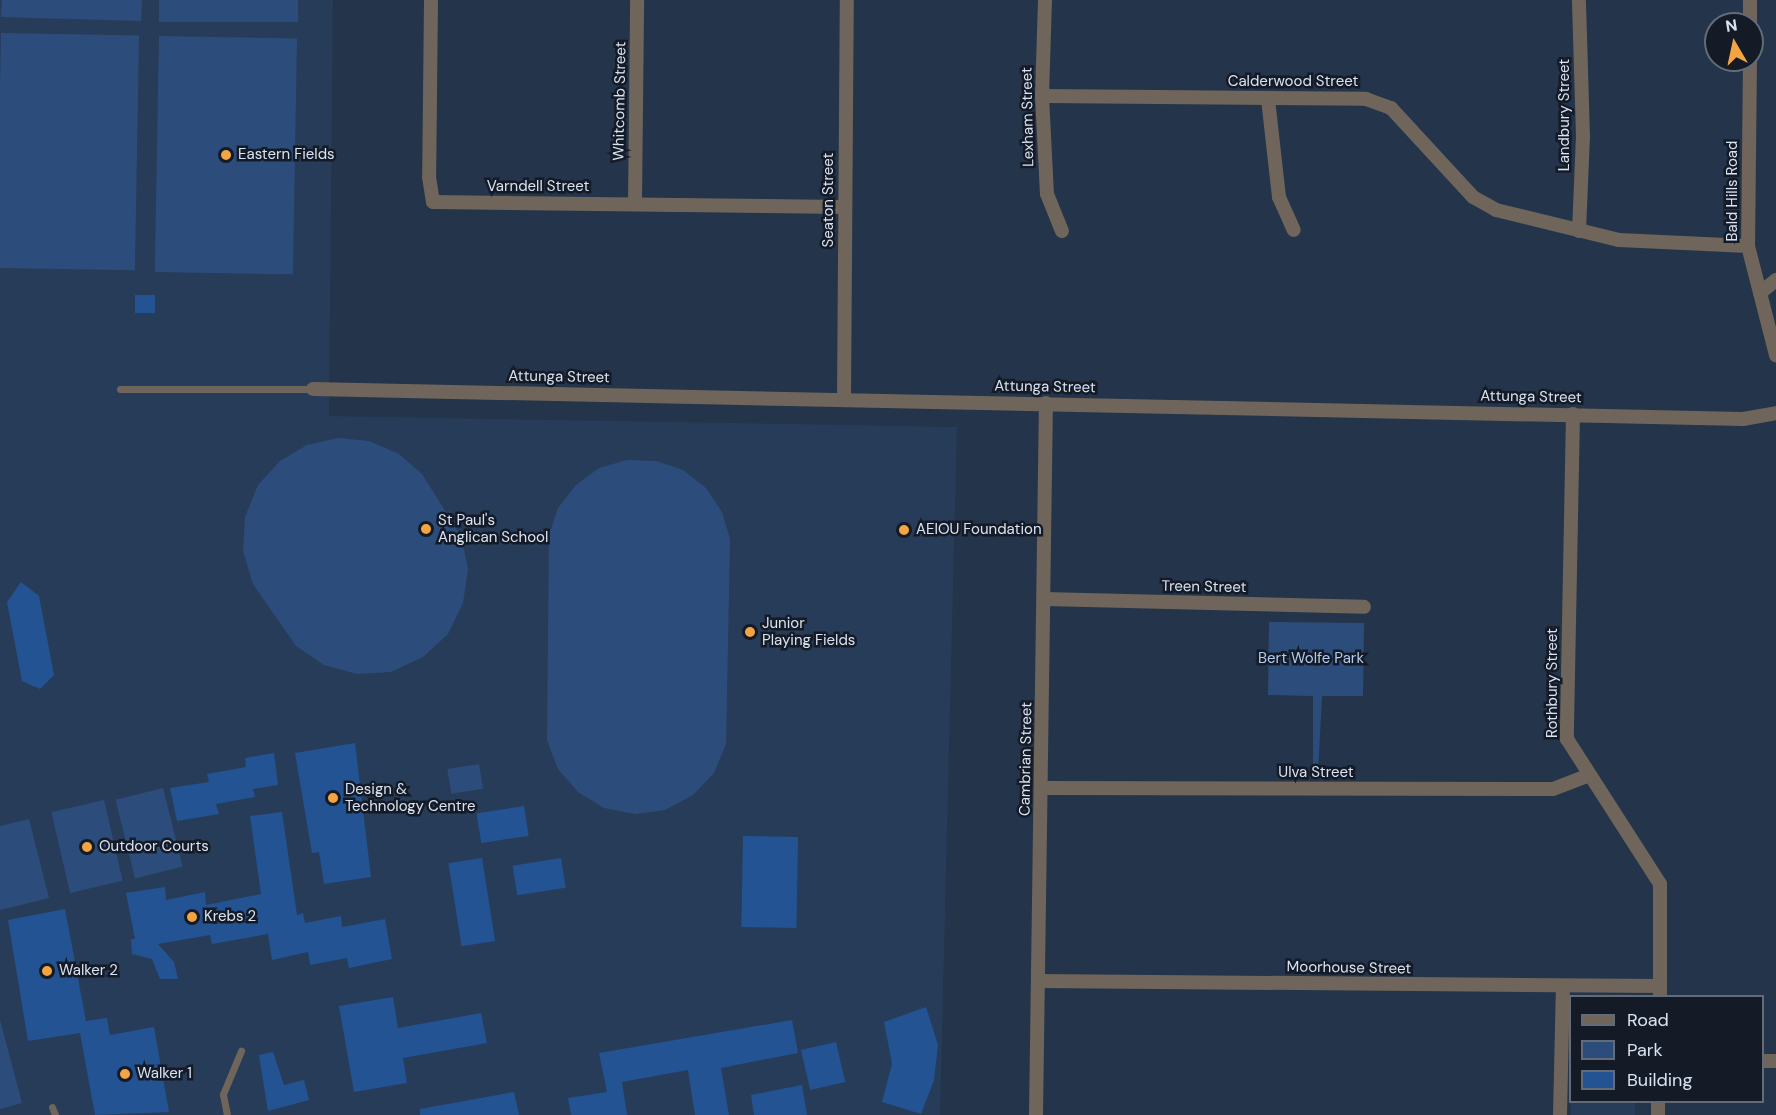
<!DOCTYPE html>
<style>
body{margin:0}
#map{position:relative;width:1776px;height:1115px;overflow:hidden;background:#23344b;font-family:"DM Sans",sans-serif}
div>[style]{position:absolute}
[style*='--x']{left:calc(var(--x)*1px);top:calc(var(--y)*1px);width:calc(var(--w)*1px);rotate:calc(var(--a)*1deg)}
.built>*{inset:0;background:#273c59;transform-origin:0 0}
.green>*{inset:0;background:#2c4d7c;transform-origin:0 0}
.building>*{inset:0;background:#235393;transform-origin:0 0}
.service>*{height:7px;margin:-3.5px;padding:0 3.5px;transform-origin:3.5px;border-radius:3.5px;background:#6f655a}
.minor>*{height:14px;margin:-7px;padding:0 7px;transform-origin:7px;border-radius:7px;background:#6f655a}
.dots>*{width:16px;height:16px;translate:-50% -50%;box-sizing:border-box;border:3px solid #141b26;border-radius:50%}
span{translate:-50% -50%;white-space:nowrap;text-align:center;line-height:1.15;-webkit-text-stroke:5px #141b26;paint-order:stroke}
.street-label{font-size:15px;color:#d8e3f3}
.poi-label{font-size:15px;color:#d8e3f3}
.left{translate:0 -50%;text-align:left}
.park-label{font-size:15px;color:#b2ccf1}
.legend{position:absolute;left:1569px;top:995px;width:195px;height:108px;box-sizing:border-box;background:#141b26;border:2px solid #626b78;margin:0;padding:8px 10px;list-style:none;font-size:18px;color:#d8e3f3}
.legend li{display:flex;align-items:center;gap:12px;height:30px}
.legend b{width:30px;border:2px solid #626b78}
.north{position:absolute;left:1704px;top:12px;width:60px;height:60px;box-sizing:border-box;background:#141b26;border:2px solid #626b78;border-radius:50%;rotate:351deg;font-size:16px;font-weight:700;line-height:24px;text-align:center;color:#d8e3f3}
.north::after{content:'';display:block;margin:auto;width:21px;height:27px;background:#f2a542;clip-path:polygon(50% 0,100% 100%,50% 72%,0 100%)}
</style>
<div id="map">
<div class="built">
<i style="clip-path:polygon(0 0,333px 0,329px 416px,957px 427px,940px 1115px,0 1115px)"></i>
<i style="left:1571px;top:1102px;width:64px;height:13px"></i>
</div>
<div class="green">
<i style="clip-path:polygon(2px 0,142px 0,141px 21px,1px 17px)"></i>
<i style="left:159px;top:0;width:139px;height:22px"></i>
<i style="left:1px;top:33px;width:138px;height:235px;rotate:1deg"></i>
<i style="left:159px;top:36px;width:138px;height:236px;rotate:1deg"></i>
<i style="clip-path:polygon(338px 438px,369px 441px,399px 454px,422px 474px,461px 536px,468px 569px,463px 603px,448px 634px,423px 657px,391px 672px,357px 674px,324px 665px,296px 646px,253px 584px,243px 551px,245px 517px,258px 485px,280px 461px,307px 445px)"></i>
<i style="clip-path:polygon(627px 460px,656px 461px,683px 470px,706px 488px,722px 512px,730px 539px,726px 744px,714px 773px,693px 795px,665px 810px,635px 814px,604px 808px,578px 792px,558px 769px,547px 740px,549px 535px,558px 508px,576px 485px,599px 468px)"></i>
<i style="clip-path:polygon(1269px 622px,1364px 623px,1363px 696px,1322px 696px,1318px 773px,1313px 773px,1313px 696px,1268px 695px)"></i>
<i style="left:479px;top:764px;width:25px;height:32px;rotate:81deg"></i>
<i style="left:163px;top:788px;width:81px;height:49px;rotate:76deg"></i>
<i style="left:104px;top:800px;width:83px;height:54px;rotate:77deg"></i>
<i style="clip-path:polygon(29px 819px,49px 898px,0 910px,0 826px)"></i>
<i style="clip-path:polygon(0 1020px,22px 1103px,0 1109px)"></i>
</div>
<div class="building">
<i style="left:135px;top:295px;width:20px;height:18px"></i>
<i style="clip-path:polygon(21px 582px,39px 596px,54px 675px,40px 689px,22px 681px,7px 602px)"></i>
<i style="clip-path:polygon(355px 743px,371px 877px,324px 884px,319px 852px,312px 853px,295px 753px)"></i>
<i style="clip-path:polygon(274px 753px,278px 785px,253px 789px,255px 797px,216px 804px,219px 814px,177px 821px,170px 788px,209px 782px,207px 774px,246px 767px,245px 758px)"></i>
<i style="left:524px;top:806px;width:30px;height:48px;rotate:81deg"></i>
<i style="clip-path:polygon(282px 812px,297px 915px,303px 913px,305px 923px,341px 916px,342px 927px,385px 919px,392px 959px,349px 968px,347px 958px,310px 965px,308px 952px,272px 960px,268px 934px,212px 944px,210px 935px,158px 944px,174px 962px,178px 979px,160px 979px,152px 959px,132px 954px,131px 939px,135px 939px,126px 893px,165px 887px,166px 900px,205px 892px,206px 905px,261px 894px,250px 816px)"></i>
<i style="left:743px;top:836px;width:55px;height:91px;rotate:1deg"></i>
<i style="left:482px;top:858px;width:84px;height:34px;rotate:81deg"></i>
<i style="left:561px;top:858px;width:30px;height:49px;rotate:81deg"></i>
<i style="clip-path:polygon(65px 909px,86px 1021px,107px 1018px,110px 1035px,154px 1027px,169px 1112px,95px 1115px,80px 1033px,28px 1041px,8px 920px)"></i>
<i style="clip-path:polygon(393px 997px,398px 1028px,481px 1013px,487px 1043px,403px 1058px,407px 1083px,354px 1092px,339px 1006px)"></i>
<i style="clip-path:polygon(926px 1007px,938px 1045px,934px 1080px,921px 1114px,882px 1102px,892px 1064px,884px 1022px)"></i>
<i style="clip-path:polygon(792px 1020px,798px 1053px,721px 1068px,729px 1115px,695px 1115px,688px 1070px,622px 1082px,627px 1115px,571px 1115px,568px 1098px,607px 1092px,599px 1053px)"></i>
<i style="left:836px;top:1042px;width:41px;height:36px;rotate:77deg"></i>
<i style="clip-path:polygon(273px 1052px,284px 1085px,304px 1080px,309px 1100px,268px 1111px,259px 1055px)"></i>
<i style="clip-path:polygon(802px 1085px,807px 1115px,754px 1115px,751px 1095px)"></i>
<i style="clip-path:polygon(514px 1092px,519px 1115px,420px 1115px,420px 1109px)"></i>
</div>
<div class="service">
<i style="--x:120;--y:389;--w:193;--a:0"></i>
<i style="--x:52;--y:1107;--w:9;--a:69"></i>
<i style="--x:227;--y:1115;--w:21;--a:-101"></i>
<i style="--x:223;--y:1094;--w:47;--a:-67.3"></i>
</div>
<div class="minor">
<i style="--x:431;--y:0;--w:177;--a:90.6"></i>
<i style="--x:429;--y:177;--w:25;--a:81"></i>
<i style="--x:433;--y:202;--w:412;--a:0.7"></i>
<i style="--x:1045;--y:0;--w:96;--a:91.8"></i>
<i style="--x:1042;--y:96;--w:98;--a:87.1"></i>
<i style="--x:1047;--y:194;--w:40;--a:68"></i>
<i style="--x:1750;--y:24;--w:24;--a:-90"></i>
<i style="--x:1750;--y:60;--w:186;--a:90.6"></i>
<i style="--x:1748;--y:246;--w:113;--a:75.6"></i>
<i style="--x:1042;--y:96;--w:324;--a:0.5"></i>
<i style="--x:1366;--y:99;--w:27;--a:20"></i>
<i style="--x:1391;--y:108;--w:121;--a:47.3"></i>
<i style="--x:1473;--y:197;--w:26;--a:29"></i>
<i style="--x:1496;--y:210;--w:127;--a:13.7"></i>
<i style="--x:1619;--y:240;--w:129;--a:2.7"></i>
<i style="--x:1268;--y:99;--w:99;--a:83.6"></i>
<i style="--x:1279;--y:197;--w:36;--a:66"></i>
<i style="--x:635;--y:203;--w:203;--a:-89.4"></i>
<i style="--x:1579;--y:231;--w:94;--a:-87.6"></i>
<i style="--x:1583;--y:137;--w:137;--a:-91.7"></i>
<i style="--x:1760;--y:293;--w:21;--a:-39"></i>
<i style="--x:313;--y:389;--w:1430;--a:1.2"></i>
<i style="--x:1743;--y:419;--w:34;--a:-10"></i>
<i style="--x:844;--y:400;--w:400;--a:-89.6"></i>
<i style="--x:1573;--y:414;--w:325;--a:91.1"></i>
<i style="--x:1567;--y:739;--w:172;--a:57.3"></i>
<i style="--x:1660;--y:884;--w:112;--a:90"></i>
<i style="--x:1044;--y:599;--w:320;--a:1.4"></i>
<i style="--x:1042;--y:788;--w:511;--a:0.11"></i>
<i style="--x:1553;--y:789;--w:36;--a:-21"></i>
<i style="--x:1038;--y:981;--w:622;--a:0.46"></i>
<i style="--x:1762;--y:1061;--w:14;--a:0"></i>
<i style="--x:1036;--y:1115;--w:712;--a:-89.2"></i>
<i style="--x:1560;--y:1115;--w:129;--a:-88.7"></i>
<i style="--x:1658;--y:1115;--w:13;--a:-90"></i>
</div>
<div class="dots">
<i style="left:226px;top:155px;background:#f2a542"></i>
<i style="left:426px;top:529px;background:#f2a542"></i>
<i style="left:904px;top:530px;background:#f2a542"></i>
<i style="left:750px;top:632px;background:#f2a542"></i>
<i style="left:333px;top:798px;background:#f2a542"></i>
<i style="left:87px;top:847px;background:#f2a542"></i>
<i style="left:192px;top:917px;background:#f2a542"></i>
<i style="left:47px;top:971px;background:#f2a542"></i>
<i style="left:125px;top:1074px;background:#f2a542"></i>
</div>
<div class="street-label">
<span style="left:1293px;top:82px">Calderwood Street</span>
<span style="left:620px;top:101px;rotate:-89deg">Whitcomb Street</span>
<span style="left:1565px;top:115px;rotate:-90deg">Landbury Street</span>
<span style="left:1028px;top:117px;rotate:-91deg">Lexham Street</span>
<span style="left:538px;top:187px">Varndell Street</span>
<span style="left:1733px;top:191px;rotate:-90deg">Bald Hills Road</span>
<span style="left:829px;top:200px;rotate:-90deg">Seaton Street</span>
<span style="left:559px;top:377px;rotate:1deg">Attunga Street</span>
<span style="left:1045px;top:387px;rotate:1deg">Attunga Street</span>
<span style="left:1531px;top:397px;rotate:1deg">Attunga Street</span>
<span style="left:1204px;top:587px;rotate:1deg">Treen Street</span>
<span style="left:1553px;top:683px;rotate:-90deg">Rothbury Street</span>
<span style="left:1026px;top:759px;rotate:-89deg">Cambrian Street</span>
<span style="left:1316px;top:773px">Ulva Street</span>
<span style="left:1349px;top:968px;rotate:1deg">Moorhouse Street</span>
</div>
<div class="poi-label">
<span class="left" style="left:238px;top:155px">Eastern Fields</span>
<span class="left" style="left:438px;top:529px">St Paul's<br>Anglican School</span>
<span class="left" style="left:916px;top:530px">AEIOU Foundation</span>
<span class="left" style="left:762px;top:632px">Junior<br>Playing Fields</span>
<span class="left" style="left:345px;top:798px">Design &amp;<br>Technology Centre</span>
<span class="left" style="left:99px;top:847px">Outdoor Courts</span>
<span class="left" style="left:204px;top:917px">Krebs 2</span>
<span class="left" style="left:59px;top:971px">Walker 2</span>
<span class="left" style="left:137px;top:1074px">Walker 1</span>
</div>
<div class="park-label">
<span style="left:1311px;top:659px">Bert Wolfe Park</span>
</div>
<ul class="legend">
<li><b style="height:8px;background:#6f655a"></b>Road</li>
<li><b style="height:16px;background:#2c4d7c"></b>Park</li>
<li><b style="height:16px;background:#235393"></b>Building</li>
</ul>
<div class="north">N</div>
</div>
